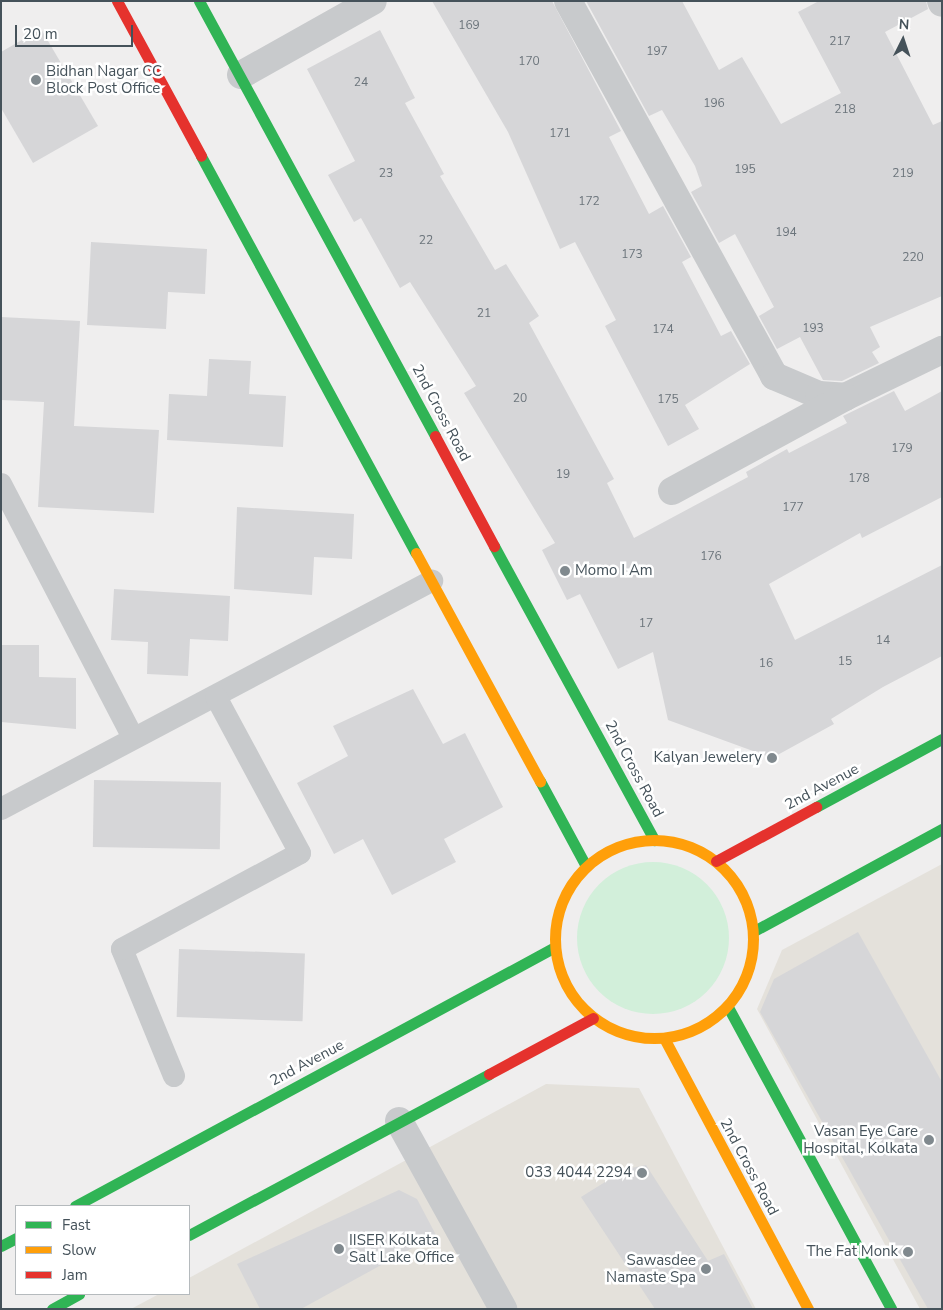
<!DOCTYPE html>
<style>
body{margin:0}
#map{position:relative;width:943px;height:1310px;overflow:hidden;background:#efeeee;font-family:"Nunito Sans",sans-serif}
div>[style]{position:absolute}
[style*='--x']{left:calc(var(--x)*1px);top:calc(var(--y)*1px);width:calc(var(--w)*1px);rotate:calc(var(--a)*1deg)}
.commercial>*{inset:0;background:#e4e1db}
.green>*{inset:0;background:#d2efda}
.round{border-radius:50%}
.building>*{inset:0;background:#d6d6d8;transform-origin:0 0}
.lane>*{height:22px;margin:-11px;padding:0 11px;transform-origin:11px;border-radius:11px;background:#c8cacc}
.street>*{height:28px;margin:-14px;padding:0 14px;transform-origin:14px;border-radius:14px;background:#c8cacc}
.fast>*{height:11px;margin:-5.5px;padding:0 5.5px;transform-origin:5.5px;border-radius:5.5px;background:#30b455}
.slow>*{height:11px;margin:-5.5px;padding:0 5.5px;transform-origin:5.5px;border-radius:5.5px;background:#ff9f0a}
.slow>.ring{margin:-5.5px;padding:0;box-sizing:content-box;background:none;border:11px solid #ff9f0a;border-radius:50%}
.jam>*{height:11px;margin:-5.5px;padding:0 5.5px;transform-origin:5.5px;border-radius:5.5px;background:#e5322d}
.dots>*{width:14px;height:14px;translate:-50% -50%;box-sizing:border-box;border:2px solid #fff;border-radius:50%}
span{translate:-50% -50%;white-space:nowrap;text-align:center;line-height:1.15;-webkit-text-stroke:5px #fff;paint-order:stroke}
.number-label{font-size:12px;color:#6b747b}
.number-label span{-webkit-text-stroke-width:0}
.poi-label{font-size:15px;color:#45525a}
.left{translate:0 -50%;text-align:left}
.right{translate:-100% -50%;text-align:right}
.street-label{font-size:15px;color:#45525a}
.frame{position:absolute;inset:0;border:2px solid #45525a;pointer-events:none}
.legend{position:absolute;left:15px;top:1205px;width:175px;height:90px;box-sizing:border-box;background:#fff;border:1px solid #b5babd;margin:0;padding:6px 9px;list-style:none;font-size:15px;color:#45525a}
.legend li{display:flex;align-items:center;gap:10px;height:25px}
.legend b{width:25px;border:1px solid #b5babd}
.north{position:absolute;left:878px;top:15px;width:50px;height:50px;-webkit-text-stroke:4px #fff;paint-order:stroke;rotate:4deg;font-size:14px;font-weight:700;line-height:20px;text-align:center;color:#45525a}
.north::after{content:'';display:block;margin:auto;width:18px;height:22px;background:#45525a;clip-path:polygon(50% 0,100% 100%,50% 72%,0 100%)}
.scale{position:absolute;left:15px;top:25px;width:118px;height:22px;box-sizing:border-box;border:2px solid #45525a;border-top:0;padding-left:6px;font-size:15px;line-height:18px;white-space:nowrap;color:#45525a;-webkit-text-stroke:4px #fff;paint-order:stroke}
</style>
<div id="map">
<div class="commercial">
<i style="clip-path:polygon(942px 864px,942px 1309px,920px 1309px,757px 1009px,782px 950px)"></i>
<i style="clip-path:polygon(546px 1084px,639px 1088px,756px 1309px,131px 1309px,159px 1294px,189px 1294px,189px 1278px)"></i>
</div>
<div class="green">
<i class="round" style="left:577px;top:862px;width:152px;height:152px"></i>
</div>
<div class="building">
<i style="clip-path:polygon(432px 1px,552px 1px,621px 131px,609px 137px,649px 214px,663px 206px,691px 257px,682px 262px,721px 336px,731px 331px,750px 364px,685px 405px,699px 429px,668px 446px,605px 326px,616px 320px,575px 242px,560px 249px,508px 132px)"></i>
<i style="clip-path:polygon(586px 1px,682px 1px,719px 70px,742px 57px,781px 124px,841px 93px,798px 12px,819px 1px,926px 1px,928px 9px,885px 32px,933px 125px,942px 121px,942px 296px,870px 327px,880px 347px,872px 352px,879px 363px,842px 381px,823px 380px,800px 337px,777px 349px,759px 316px,774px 307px,735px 234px,719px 243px,691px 192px,702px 186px,695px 166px,662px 110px,649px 116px)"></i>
<i style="clip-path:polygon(41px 29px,98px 126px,33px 163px,1px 108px,1px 52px)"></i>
<i style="clip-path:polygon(380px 30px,415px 98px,405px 103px,444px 174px,440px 176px,495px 270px,506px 264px,539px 316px,529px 323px,614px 479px,607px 483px,634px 538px,748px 477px,746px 472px,787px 449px,789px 453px,847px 423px,843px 416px,894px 391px,905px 411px,942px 391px,942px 497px,862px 538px,860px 533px,769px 584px,795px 640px,942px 565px,942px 656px,883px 687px,831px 719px,834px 724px,772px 758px,668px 720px,653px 652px,618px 669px,580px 594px,567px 600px,542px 550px,555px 543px,464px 393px,476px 386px,410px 282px,400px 288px,361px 218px,354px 222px,328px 175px,355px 161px,307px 69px)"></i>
<i style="clip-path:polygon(91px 242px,207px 249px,205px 294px,168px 292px,166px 329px,87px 325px)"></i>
<i style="clip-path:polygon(1px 317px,80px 321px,74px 426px,159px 430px,154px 513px,38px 507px,44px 402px,1px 400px)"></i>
<i style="clip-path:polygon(209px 359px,251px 361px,249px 394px,286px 396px,283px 447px,167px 440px,169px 394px,207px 396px)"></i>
<i style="clip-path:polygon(237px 507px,354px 514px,352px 559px,314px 557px,312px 595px,234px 589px)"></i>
<i style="clip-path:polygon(114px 589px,230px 596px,228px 641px,190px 639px,188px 676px,147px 674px,148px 642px,111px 640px)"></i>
<i style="clip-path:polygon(1px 645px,39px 645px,39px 677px,76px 678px,76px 729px,1px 722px)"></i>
<i style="clip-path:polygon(413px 689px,443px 744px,465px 733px,503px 807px,444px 839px,456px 862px,392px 895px,363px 839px,334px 854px,297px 783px,348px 756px,333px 726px)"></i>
<i style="left:94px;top:780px;width:127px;height:67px;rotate:1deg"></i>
<i style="clip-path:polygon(858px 932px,942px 1082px,942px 1309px,928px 1309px,760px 1012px,774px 979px)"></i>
<i style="left:179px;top:949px;width:126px;height:68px;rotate:2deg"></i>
<i style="clip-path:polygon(646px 1165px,708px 1261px,724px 1254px,753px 1309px,655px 1309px,581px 1197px,626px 1169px)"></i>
<i style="clip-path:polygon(399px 1190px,417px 1199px,436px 1235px,301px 1309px,260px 1309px,237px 1264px)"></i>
</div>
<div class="lane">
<i style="--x:1;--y:484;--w:284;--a:62.5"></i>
<i style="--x:1;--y:809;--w:488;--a:-27.9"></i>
<i style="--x:174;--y:1076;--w:137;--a:-112.3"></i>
<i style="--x:122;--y:949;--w:202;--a:-28.3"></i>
<i style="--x:300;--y:853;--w:177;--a:-118.3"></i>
</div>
<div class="street">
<i style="--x:568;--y:1;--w:428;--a:61.2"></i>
<i style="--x:774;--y:376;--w:49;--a:22.9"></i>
<i style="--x:819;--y:395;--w:26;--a:4"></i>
<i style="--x:845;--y:397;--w:108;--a:-25.9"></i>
<i style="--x:941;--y:1;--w:2;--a:63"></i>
<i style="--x:241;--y:75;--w:151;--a:-29.3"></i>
<i style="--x:672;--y:491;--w:197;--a:-28.5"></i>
<i style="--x:399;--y:1121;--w:215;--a:61"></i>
</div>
<div class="fast">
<i style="--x:199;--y:1;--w:495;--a:61.5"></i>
<i style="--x:201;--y:156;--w:451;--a:61.6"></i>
<i style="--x:494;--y:546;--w:335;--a:61.4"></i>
<i style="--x:540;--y:781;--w:97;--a:61.6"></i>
<i style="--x:816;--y:807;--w:143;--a:-28.4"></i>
<i style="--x:754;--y:931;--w:214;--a:-28.5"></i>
<i style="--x:728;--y:1007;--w:343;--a:61.6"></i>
<i style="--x:75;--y:1206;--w:545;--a:-28.35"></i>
<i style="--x:189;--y:1235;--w:340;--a:-28.2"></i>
<i style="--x:1;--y:1246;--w:17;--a:-28"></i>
<i style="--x:52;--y:1309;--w:31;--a:-29"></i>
</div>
<div class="slow">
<i style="--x:416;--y:553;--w:260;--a:61.5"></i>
<i class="ring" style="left:555px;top:840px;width:187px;height:187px"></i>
<i style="--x:664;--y:1038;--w:307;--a:62"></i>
</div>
<div class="jam">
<i style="--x:117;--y:1;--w:176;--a:61.5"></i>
<i style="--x:435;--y:436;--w:125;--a:61.8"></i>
<i style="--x:716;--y:861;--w:114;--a:-28.4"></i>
<i style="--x:489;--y:1074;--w:118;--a:-28.3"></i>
</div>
<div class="dots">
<i style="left:36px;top:80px;background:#80898e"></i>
<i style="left:565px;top:571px;background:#80898e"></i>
<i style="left:772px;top:758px;background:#80898e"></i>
<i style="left:929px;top:1140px;background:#80898e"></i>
<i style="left:642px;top:1173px;background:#80898e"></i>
<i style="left:339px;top:1249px;background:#80898e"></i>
<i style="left:908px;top:1252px;background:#80898e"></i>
<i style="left:706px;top:1269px;background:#80898e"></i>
</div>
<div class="number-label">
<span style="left:469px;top:26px">169</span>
<span style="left:840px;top:42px">217</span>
<span style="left:657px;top:52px">197</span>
<span style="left:529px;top:62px">170</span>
<span style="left:361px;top:83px">24</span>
<span style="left:714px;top:104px">196</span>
<span style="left:845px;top:110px">218</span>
<span style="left:560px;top:134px">171</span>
<span style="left:745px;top:170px">195</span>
<span style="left:386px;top:174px">23</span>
<span style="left:903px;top:174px">219</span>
<span style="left:589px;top:202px">172</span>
<span style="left:786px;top:233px">194</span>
<span style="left:426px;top:241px">22</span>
<span style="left:632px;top:255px">173</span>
<span style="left:913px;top:258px">220</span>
<span style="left:484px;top:314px">21</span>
<span style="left:813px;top:329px">193</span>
<span style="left:663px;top:330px">174</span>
<span style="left:520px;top:399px">20</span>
<span style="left:668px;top:400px">175</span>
<span style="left:902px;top:449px">179</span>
<span style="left:563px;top:475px">19</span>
<span style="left:859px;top:479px">178</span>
<span style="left:793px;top:508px">177</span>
<span style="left:711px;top:557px">176</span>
<span style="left:646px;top:624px">17</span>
<span style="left:883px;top:641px">14</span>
<span style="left:845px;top:662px">15</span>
<span style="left:766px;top:664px">16</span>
</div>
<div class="poi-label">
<span class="left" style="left:46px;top:80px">Bidhan Nagar CC<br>Block Post Office</span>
<span class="left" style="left:575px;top:571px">Momo I Am</span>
<span class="right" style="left:762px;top:758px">Kalyan Jewelery</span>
<span class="right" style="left:918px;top:1140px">Vasan Eye Care<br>Hospital, Kolkata</span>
<span class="right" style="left:632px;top:1173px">033 4044 2294</span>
<span class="left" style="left:349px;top:1249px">IISER Kolkata<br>Salt Lake Office</span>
<span class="right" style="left:898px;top:1252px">The Fat Monk</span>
<span class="right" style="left:696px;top:1269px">Sawasdee<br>Namaste Spa</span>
</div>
<div class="street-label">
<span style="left:441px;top:413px;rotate:62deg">2nd Cross Road</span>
<span style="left:634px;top:769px;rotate:62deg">2nd Cross Road</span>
<span style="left:822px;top:787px;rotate:-28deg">2nd Avenue</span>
<span style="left:307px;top:1063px;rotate:-28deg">2nd Avenue</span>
<span style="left:749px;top:1167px;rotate:62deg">2nd Cross Road</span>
</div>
<div class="frame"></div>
<ul class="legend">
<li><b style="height:6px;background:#30b455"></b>Fast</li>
<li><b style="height:6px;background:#ff9f0a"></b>Slow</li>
<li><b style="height:6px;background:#e5322d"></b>Jam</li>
</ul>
<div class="north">N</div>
<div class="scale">20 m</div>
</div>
